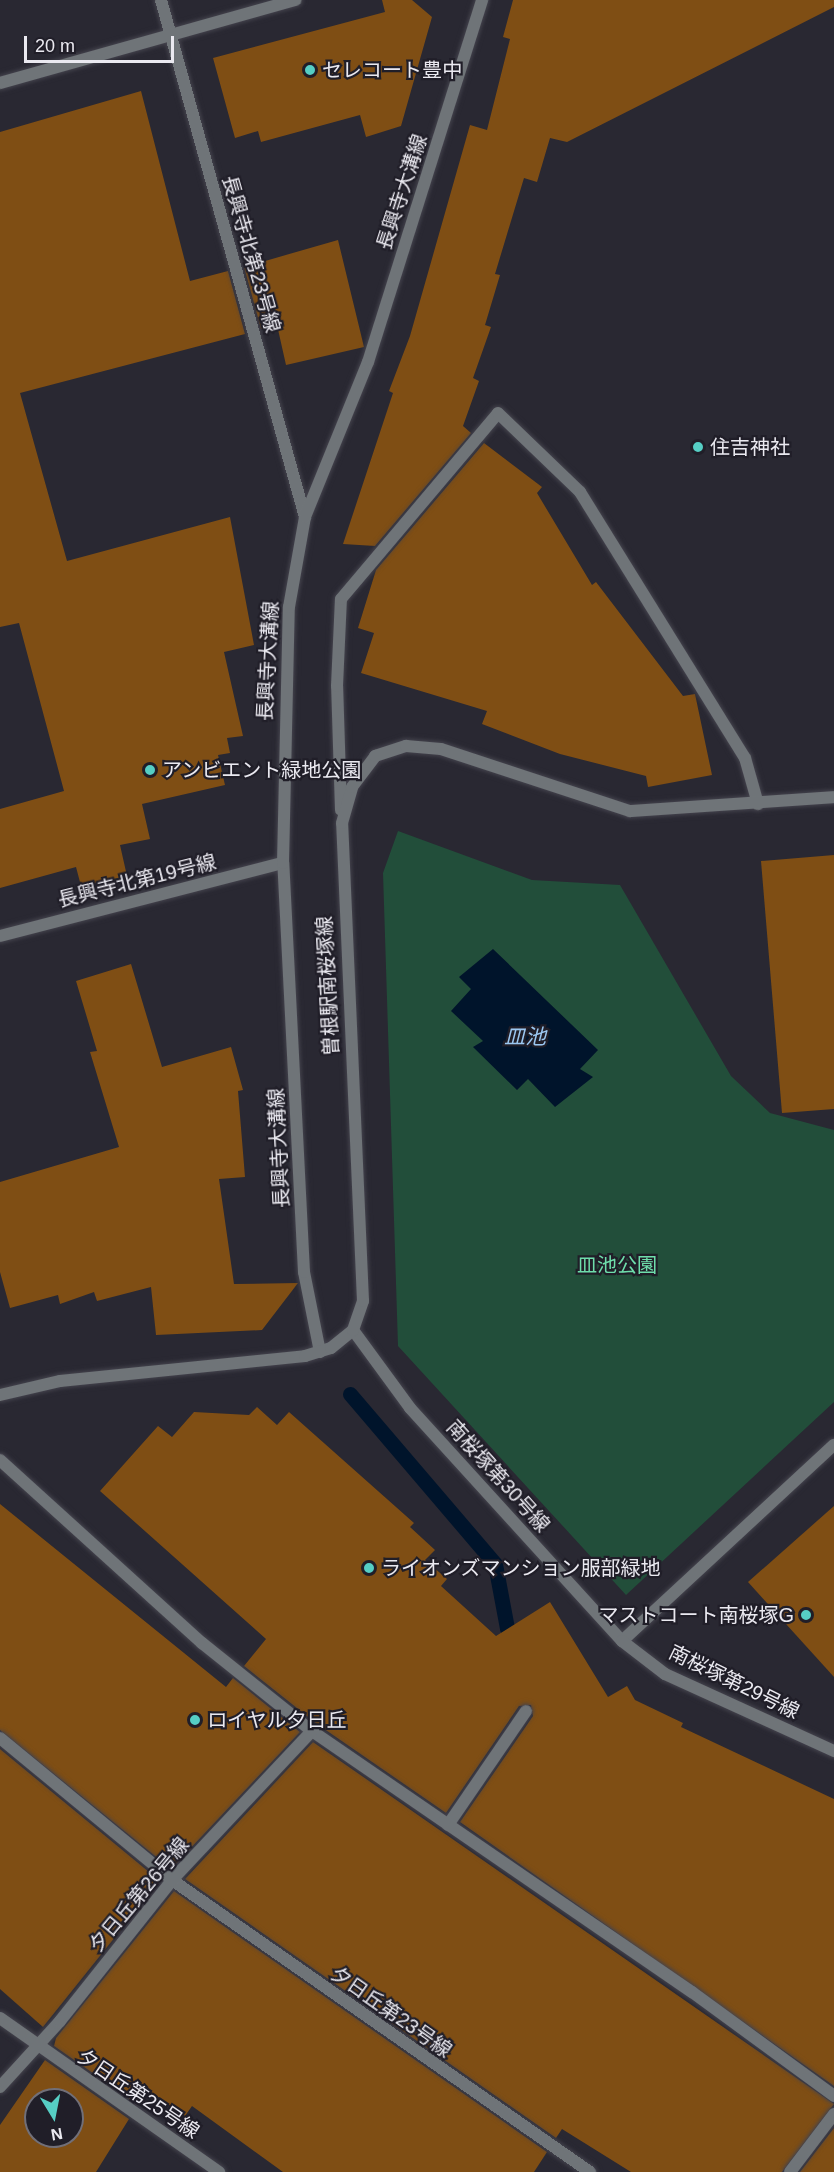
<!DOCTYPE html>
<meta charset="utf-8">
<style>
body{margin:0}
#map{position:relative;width:834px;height:2172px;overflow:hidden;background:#292832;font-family:Arial,"Noto Sans JP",sans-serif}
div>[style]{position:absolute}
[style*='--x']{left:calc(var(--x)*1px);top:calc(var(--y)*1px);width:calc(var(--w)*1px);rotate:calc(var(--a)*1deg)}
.green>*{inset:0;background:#224e3a}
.water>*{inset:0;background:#00142b}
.stream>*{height:15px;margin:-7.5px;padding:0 7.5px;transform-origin:7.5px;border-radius:7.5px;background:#00142b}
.building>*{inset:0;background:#7f4e14}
.roads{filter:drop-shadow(0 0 2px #44434d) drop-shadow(0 0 2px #44434d)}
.service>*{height:12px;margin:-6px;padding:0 6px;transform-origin:6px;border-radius:6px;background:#6f7478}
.minor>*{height:12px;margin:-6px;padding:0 6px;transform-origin:6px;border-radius:6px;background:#6f7478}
.dots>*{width:16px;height:16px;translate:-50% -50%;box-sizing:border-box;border:3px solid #201e28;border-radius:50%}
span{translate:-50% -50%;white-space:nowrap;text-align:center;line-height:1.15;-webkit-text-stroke:4.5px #201e28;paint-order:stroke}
.poi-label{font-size:20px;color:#eae9f0}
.left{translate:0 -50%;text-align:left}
.right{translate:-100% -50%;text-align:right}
.street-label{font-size:20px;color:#eae9f0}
.park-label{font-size:20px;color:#6eddab}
.water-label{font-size:21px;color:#9bc7f1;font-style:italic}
.north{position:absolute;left:24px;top:2088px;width:60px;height:60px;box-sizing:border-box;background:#201e28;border:2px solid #716f78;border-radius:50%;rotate:170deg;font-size:16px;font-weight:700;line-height:24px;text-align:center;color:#eae9f0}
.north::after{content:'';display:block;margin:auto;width:21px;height:27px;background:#56cec4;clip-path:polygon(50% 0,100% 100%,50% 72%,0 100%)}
.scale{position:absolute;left:24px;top:36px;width:150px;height:27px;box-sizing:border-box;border:3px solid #eae9f0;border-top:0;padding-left:8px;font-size:18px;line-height:21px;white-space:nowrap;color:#eae9f0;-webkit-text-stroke:4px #201e28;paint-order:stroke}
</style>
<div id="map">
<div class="green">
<i style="clip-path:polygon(398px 831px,532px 880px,620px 885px,731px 1076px,770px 1113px,834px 1130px,834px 1402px,626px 1595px,398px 1346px,383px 873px)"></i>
</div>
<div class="water">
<i style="clip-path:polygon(493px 949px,598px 1050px,580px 1069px,593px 1077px,555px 1107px,528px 1079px,517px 1090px,473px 1047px,483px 1041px,451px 1011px,471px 989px,459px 977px)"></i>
</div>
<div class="stream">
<i style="--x:350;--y:1394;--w:223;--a:49.5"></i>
<i style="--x:495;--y:1564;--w:65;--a:79.4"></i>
<i style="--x:507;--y:1628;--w:21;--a:41"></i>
</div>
<div class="building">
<i style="clip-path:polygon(382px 0,412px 0,432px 17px,401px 126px,366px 137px,360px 115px,261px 142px,258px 131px,235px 138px,213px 58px,385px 12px)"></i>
<i style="clip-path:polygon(513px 0,834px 0,834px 7px,567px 142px,550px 138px,537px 182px,524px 178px,495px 274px,500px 275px,485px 325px,491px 327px,473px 378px,479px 381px,463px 426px,471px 433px,375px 546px,343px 544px,393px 393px,389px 391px,410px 336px,470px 125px,487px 130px,510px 39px,503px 37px)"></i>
<i style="clip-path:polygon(141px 91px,190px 281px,228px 271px,245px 334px,20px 393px,67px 561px,230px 517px,254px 645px,224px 652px,243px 736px,227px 738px,230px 753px,218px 755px,225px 785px,142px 804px,150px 839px,120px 845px,127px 876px,81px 886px,76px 867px,0 888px,0 809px,64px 791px,19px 623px,0 627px,0 132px)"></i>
<i style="clip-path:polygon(338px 240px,364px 347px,286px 365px,277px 325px,261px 329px,244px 267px)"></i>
<i style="clip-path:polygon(484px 443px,542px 487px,537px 493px,592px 585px,596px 582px,683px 696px,695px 694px,712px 775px,648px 787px,646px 776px,560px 754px,482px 724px,487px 711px,361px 673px,374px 633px,358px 628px,376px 570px)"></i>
<i style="clip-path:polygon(834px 855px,834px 1109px,782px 1113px,761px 861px)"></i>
<i style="clip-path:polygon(131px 964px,162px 1067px,231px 1047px,243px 1090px,238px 1091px,245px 1177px,219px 1179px,234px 1284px,298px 1283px,262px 1330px,156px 1335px,151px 1287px,97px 1301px,94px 1292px,60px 1304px,58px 1295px,10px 1308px,0 1272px,0 1182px,119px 1147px,90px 1052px,97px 1051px,76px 981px)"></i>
<i style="clip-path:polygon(257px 1407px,277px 1425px,289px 1412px,414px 1523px,410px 1527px,435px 1550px,425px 1560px,447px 1579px,441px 1586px,496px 1636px,550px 1602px,608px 1697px,627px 1686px,635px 1700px,683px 1723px,681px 1727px,834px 1799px,834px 2086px,460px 1822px,533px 1716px,531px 1705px,519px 1706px,446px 1813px,317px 1724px,244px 1666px,266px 1639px,100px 1491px,158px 1426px,172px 1437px,194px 1412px,249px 1415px)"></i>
<i style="clip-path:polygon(0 1504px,226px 1687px,233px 1678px,300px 1732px,171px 1869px,0 1730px)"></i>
<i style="clip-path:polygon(834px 1506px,834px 1677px,748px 1582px)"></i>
<i style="clip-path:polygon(313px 1742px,834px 2104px,782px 2172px,631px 2172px,562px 2129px,556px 2138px,185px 1879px)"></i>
<i style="clip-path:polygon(0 1749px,160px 1881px,43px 2027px,0 1989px)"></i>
<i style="clip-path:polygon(174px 1891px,547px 2152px,534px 2172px,283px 2172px,192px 2106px,185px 2116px,147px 2089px,137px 2104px,54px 2046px,56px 2038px)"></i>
<i style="clip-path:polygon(evenodd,45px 2060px,129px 2119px,96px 2172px,0 2172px,0 2125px,45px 2060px,36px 2100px,72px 2100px,72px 2136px,36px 2136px,36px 2100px)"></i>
<i style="clip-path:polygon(834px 2128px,834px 2172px,800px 2172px)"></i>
</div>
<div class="roads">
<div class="service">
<i style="--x:448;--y:1825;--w:138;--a:-55.6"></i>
</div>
<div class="minor">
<i style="--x:161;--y:0;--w:537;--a:74.44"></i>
<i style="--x:0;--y:83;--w:307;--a:-15.7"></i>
<i style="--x:341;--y:810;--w:124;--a:-91.8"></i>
<i style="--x:337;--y:686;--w:87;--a:-87.4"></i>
<i style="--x:341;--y:599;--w:243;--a:-49.8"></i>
<i style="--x:498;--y:413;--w:114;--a:43.9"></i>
<i style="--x:580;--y:492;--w:313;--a:58.2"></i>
<i style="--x:745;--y:758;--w:48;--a:74.2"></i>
<i style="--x:0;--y:936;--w:292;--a:-14.5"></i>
<i style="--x:353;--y:1330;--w:97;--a:53.8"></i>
<i style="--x:410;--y:1408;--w:315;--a:47.7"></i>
<i style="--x:622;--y:1641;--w:289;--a:-42.8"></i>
<i style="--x:320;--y:1352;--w:82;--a:-101.3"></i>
<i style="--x:304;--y:1272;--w:410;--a:-92.9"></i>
<i style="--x:283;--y:863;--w:256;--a:-88.7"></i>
<i style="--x:289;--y:607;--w:91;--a:-79.9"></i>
<i style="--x:305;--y:517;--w:167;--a:-67.9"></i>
<i style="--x:368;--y:362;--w:380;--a:-72.5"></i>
<i style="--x:0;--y:1395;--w:62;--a:-13.1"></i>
<i style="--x:60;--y:1381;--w:246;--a:-5.8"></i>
<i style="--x:305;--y:1356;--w:27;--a:-17"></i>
<i style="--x:331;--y:1348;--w:28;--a:-39"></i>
<i style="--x:353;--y:1330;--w:31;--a:-71"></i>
<i style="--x:363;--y:1301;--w:478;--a:-92.5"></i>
<i style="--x:342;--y:823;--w:37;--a:-74"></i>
<i style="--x:352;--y:787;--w:39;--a:-53"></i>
<i style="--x:375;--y:756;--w:33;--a:-18"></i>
<i style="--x:406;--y:746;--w:35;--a:5"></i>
<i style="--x:441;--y:749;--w:199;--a:18.2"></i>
<i style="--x:630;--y:811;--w:204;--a:-3.9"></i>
<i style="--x:0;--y:1460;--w:273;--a:42.2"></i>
<i style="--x:202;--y:1643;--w:141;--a:38.7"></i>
<i style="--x:312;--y:1731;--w:461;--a:34.5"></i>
<i style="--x:692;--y:1992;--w:176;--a:36.2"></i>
<i style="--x:622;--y:1641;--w:54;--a:37.5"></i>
<i style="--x:665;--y:1674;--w:186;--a:24.5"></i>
<i style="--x:0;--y:1738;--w:223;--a:39.5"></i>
<i style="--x:172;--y:1880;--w:510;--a:34.94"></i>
<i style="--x:0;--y:2018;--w:268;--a:35.1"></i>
<i style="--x:0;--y:2087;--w:89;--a:-47.7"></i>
<i style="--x:60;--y:2021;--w:180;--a:-51.5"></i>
<i style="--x:172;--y:1880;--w:204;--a:-46.8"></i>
<i style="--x:790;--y:2172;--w:73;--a:-52.8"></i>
</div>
</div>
<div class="dots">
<i style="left:310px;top:70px;background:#56cec4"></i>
<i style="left:698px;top:447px;background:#56cec4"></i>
<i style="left:150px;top:770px;background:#56cec4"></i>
<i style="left:369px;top:1568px;background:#56cec4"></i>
<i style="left:806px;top:1615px;background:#56cec4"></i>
<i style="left:195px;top:1720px;background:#56cec4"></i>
</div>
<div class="poi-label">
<span class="left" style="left:322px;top:70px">セレコート豊中</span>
<span class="left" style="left:710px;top:447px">住吉神社</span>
<span class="left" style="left:162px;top:770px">アンビエント緑地公園</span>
<span class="left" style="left:381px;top:1568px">ライオンズマンション服部緑地</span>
<span class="right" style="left:794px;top:1615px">マストコート南桜塚G</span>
<span class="left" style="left:207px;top:1720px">ロイヤル夕日丘</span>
</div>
<div class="street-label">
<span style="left:402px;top:192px;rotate:-72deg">長興寺大溝線</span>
<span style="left:251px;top:254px;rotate:74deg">長興寺北第23号線</span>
<span style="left:268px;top:661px;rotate:-87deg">長興寺大溝線</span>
<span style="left:137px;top:881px;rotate:-14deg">長興寺北第19号線</span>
<span style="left:328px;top:986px;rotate:-93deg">曽根駅南桜塚線</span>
<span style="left:279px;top:1148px;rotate:-93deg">長興寺大溝線</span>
<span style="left:498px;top:1476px;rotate:48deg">南桜塚第30号線</span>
<span style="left:734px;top:1682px;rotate:26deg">南桜塚第29号線</span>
<span style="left:139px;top:1895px;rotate:-50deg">夕日丘第26号線</span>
<span style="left:391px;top:2012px;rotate:35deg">夕日丘第23号線</span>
<span style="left:138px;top:2094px;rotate:34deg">夕日丘第25号線</span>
</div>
<div class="park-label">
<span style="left:617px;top:1265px">皿池公園</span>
</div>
<div class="water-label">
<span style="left:525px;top:1037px">皿池</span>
</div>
<div class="north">N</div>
<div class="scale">20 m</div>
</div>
